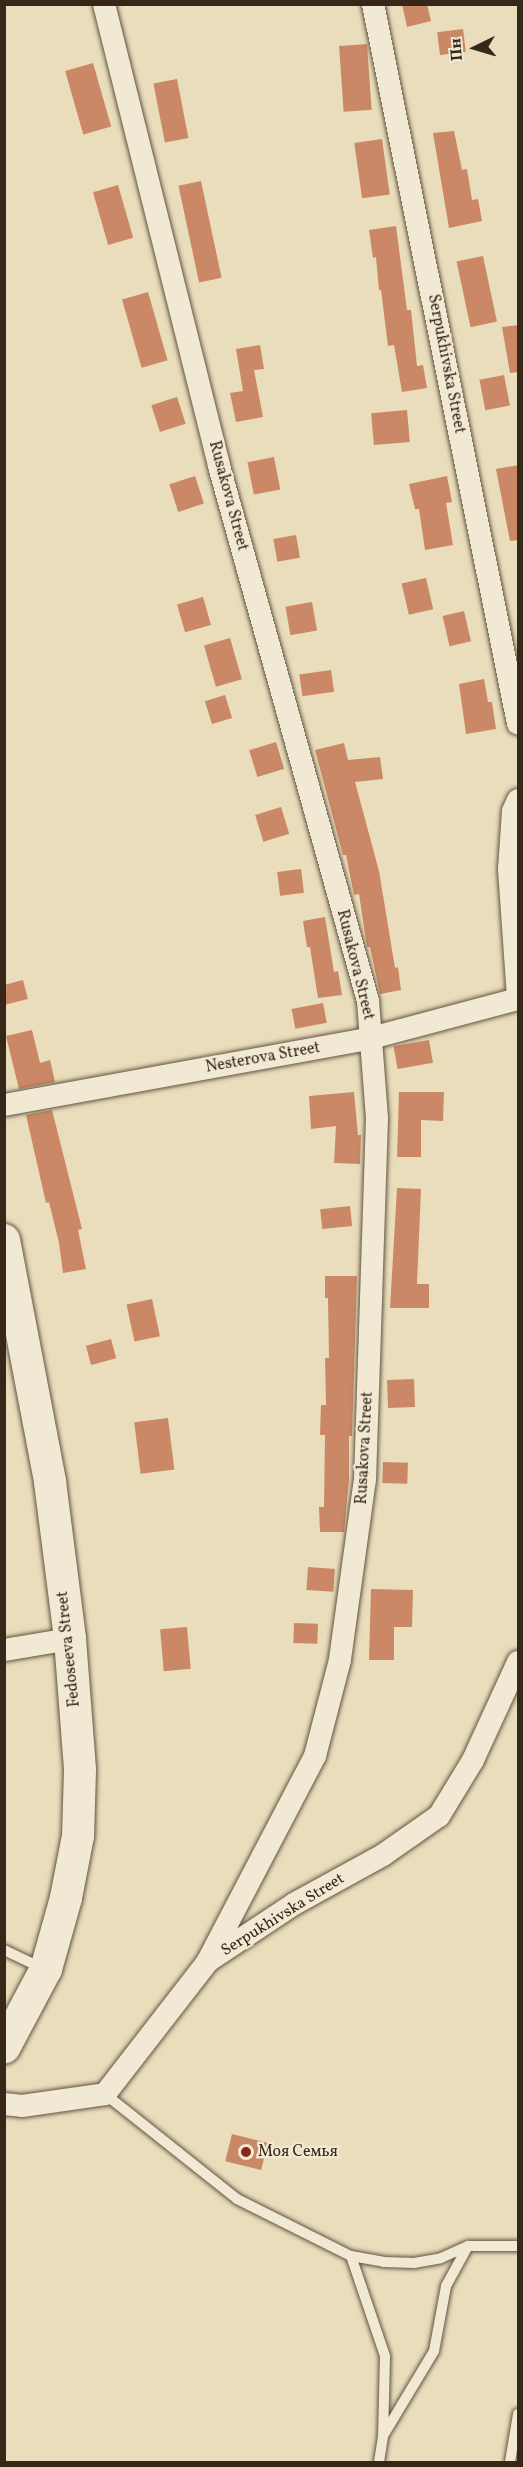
<!DOCTYPE html>
<meta charset="utf-8">
<style>
body{margin:0}
#map{position:relative;width:523px;height:2467px;overflow:hidden;background:#e9ddbb;font-family:Vollkorn,serif}
div>[style]{position:absolute}
[style*='--x']{left:calc(var(--x)*1px);top:calc(var(--y)*1px);width:calc(var(--w)*1px);rotate:calc(var(--a)*1deg)}
.building>*{inset:0;background:#ca8866;transform-origin:0 0}
.roads{filter:drop-shadow(0 0 2px #635442) drop-shadow(0 0 2px #635442)}
.lane>*{height:10px;margin:-5px;padding:0 5px;transform-origin:5px;border-radius:5px;background:#f1e9d3}
.street>*{height:22px;margin:-11px;padding:0 11px;transform-origin:11px;border-radius:11px;background:#f1e9d3}
.secondary>*{height:32px;margin:-16px;padding:0 16px;transform-origin:16px;border-radius:16px;background:#f1e9d3}
.dots>*{width:16px;height:16px;translate:-50% -50%;box-sizing:border-box;border:3px solid #f1e9d3;border-radius:50%}
span{translate:-50% -50%;white-space:nowrap;text-align:center;line-height:1.15;-webkit-text-stroke:4.5px #f1e9d3;paint-order:stroke}
.street-label{font-size:16px;color:#362719}
.poi-label{font-size:16px;color:#362719}
.left{translate:0 -50%;text-align:left}
.frame{position:absolute;inset:0;border:6px solid #362719;pointer-events:none}
.north{position:absolute;left:445px;top:18px;width:60px;height:60px;-webkit-text-stroke:4px #f1e9d3;paint-order:stroke;rotate:265deg;font-size:16px;font-weight:700;line-height:24px;text-align:center;color:#362719}
.north::after{content:'';display:block;margin:auto;width:21px;height:27px;background:#362719;clip-path:polygon(50% 0,100% 100%,50% 72%,0 100%)}
</style>
<div id="map">
<div class="building">
<i style="clip-path:polygon(402px 4px,427px 4px,431px 21px,407px 27px)"></i>
<i style="left:463px;top:29px;width:23px;height:26px;rotate:83deg"></i>
<i style="left:367px;top:44px;width:66px;height:28px;rotate:86deg"></i>
<i style="left:93px;top:63px;width:66px;height:29px;rotate:74deg"></i>
<i style="left:177px;top:79px;width:60px;height:24px;rotate:79deg"></i>
<i style="clip-path:polygon(454px 131px,462px 170px,467px 169px,472px 200px,478px 199px,482px 221px,449px 228px,433px 133px)"></i>
<i style="left:382px;top:139px;width:56px;height:28px;rotate:82deg"></i>
<i style="left:201px;top:181px;width:99px;height:23px;rotate:78deg"></i>
<i style="left:118px;top:185px;width:55px;height:26px;rotate:74deg"></i>
<i style="clip-path:polygon(396px 226px,407px 310px,411px 310px,417px 366px,423px 365px,427px 388px,402px 392px,394px 345px,388px 346px,381px 290px,379px 290px,376px 257px,373px 258px,369px 230px)"></i>
<i style="left:483px;top:256px;width:67px;height:27px;rotate:78deg"></i>
<i style="left:148px;top:292px;width:71px;height:27px;rotate:74deg"></i>
<i style="clip-path:polygon(519px 325px,519px 372px,510px 373px,502px 327px)"></i>
<i style="clip-path:polygon(260px 345px,264px 369px,254px 370px,263px 417px,236px 422px,230px 393px,243px 391px,236px 349px)"></i>
<i style="left:504px;top:375px;width:31px;height:25px;rotate:79deg"></i>
<i style="left:177px;top:397px;width:28px;height:27px;rotate:72deg"></i>
<i style="left:407px;top:410px;width:32px;height:36px;rotate:85deg"></i>
<i style="left:274px;top:457px;width:33px;height:27px;rotate:79deg"></i>
<i style="clip-path:polygon(519px 465px,519px 540px,510px 541px,496px 469px)"></i>
<i style="left:195px;top:476px;width:29px;height:27px;rotate:72deg"></i>
<i style="clip-path:polygon(447px 476px,452px 502px,446px 503px,453px 545px,425px 550px,419px 509px,415px 509px,409px 484px)"></i>
<i style="left:296px;top:535px;width:23px;height:23px;rotate:80deg"></i>
<i style="left:426px;top:578px;width:32px;height:25px;rotate:77deg"></i>
<i style="left:203px;top:597px;width:29px;height:27px;rotate:74deg"></i>
<i style="left:312px;top:602px;width:29px;height:27px;rotate:80deg"></i>
<i style="left:464px;top:611px;width:31px;height:22px;rotate:77deg"></i>
<i style="left:230px;top:638px;width:43px;height:27px;rotate:74deg"></i>
<i style="left:331px;top:670px;width:22px;height:32px;rotate:82deg"></i>
<i style="clip-path:polygon(484px 679px,488px 702px,492px 702px,496px 729px,466px 734px,459px 684px)"></i>
<i style="left:225px;top:695px;width:24px;height:21px;rotate:73deg"></i>
<i style="left:276px;top:742px;width:28px;height:28px;rotate:73deg"></i>
<i style="clip-path:polygon(344px 743px,348px 760px,380px 757px,383px 779px,355px 782px,379px 871px,395px 968px,398px 967px,401px 990px,380px 994px,370px 947px,367px 947px,359px 894px,354px 895px,346px 855px,343px 855px,315px 750px)"></i>
<i style="left:281px;top:807px;width:28px;height:27px;rotate:73deg"></i>
<i style="left:301px;top:869px;width:24px;height:24px;rotate:83deg"></i>
<i style="clip-path:polygon(325px 917px,334px 972px,338px 971px,342px 995px,318px 998px,310px 947px,307px 947px,303px 921px)"></i>
<i style="clip-path:polygon(23px 980px,28px 999px,4px 1005px,4px 985px)"></i>
<i style="left:323px;top:1003px;width:20px;height:32px;rotate:79deg"></i>
<i style="clip-path:polygon(32px 1030px,40px 1063px,50px 1060px,55px 1082px,19px 1089px,6px 1036px)"></i>
<i style="left:429px;top:1040px;width:23px;height:36px;rotate:80deg"></i>
<i style="clip-path:polygon(354px 1092px,358px 1135px,361px 1135px,360px 1164px,334px 1163px,336px 1126px,311px 1129px,309px 1096px)"></i>
<i style="clip-path:polygon(399px 1092px,444px 1092px,443px 1121px,421px 1120px,421px 1157px,397px 1157px)"></i>
<i style="clip-path:polygon(52px 1110px,82px 1229px,78px 1230px,86px 1269px,63px 1273px,59px 1243px,49px 1202px,46px 1203px,26px 1115px)"></i>
<i style="clip-path:polygon(397px 1188px,421px 1189px,417px 1284px,429px 1284px,429px 1308px,390px 1308px)"></i>
<i style="left:350px;top:1206px;width:20px;height:30px;rotate:84deg"></i>
<i style="clip-path:polygon(325px 1276px,357px 1276px,352px 1436px,349px 1436px,349px 1480px,344px 1532px,320px 1532px,319px 1507px,324px 1507px,325px 1435px,320px 1435px,321px 1405px,326px 1405px,325px 1358px,329px 1358px,328px 1298px,325px 1298px)"></i>
<i style="left:152px;top:1299px;width:38px;height:26px;rotate:78deg"></i>
<i style="left:111px;top:1339px;width:20px;height:26px;rotate:75deg"></i>
<i style="left:414px;top:1379px;width:28px;height:27px;rotate:88deg"></i>
<i style="left:168px;top:1418px;width:52px;height:34px;rotate:83deg"></i>
<i style="left:383px;top:1462px;width:25px;height:21px;rotate:2deg"></i>
<i style="left:308px;top:1567px;width:27px;height:23px;rotate:4deg"></i>
<i style="clip-path:polygon(371px 1589px,413px 1590px,412px 1627px,394px 1627px,394px 1660px,369px 1660px)"></i>
<i style="left:294px;top:1623px;width:24px;height:20px;rotate:2deg"></i>
<i style="left:187px;top:1627px;width:42px;height:27px;rotate:85deg"></i>
<i style="left:232px;top:2134px;width:37px;height:28px;rotate:14deg"></i>
</div>
<div class="roads">
<div class="lane">
<i style="--x:4;--y:1950;--w:42;--a:25.3"></i>
<i style="--x:105;--y:2094;--w:169;--a:38.5"></i>
<i style="--x:237;--y:2199;--w:127;--a:26.6"></i>
<i style="--x:351;--y:2256;--w:34;--a:10"></i>
<i style="--x:384;--y:2262;--w:30;--a:2"></i>
<i style="--x:414;--y:2263;--w:27;--a:-10"></i>
<i style="--x:441;--y:2258;--w:30;--a:-24"></i>
<i style="--x:468;--y:2246;--w:50;--a:0"></i>
<i style="--x:351;--y:2256;--w:106;--a:71.2"></i>
<i style="--x:385;--y:2356;--w:80;--a:91.4"></i>
<i style="--x:379;--y:2462;--w:26;--a:-81"></i>
<i style="--x:383;--y:2436;--w:99;--a:-59"></i>
<i style="--x:434;--y:2351;--w:66;--a:-79.5"></i>
<i style="--x:446;--y:2286;--w:46;--a:-61.2"></i>
<i style="--x:510;--y:2462;--w:49;--a:-80.5"></i>
</div>
<div class="street">
<i style="--x:104;--y:4;--w:476;--a:76"></i>
<i style="--x:219;--y:466;--w:555;--a:74.44"></i>
<i style="--x:368;--y:1001;--w:117;--a:85.6"></i>
<i style="--x:377;--y:1118;--w:361;--a:91.9"></i>
<i style="--x:365;--y:1479;--w:183;--a:97.9"></i>
<i style="--x:340;--y:1660;--w:99;--a:104.6"></i>
<i style="--x:315;--y:1756;--w:231;--a:117.6"></i>
<i style="--x:373;--y:4;--w:734;--a:78.61"></i>
<i style="--x:518;--y:800;--w:12;--a:114"></i>
<i style="--x:513;--y:811;--w:58;--a:93.9"></i>
<i style="--x:509;--y:869;--w:129;--a:86"></i>
<i style="--x:4;--y:1105;--w:373;--a:-10.3"></i>
<i style="--x:371;--y:1038;--w:152;--a:-14.9"></i>
<i style="--x:4;--y:1650;--w:67;--a:-9.5"></i>
<i style="--x:4;--y:2104;--w:18;--a:6"></i>
<i style="--x:22;--y:2106;--w:84;--a:-8.2"></i>
<i style="--x:105;--y:2094;--w:168;--a:-52.2"></i>
<i style="--x:208;--y:1961;--w:103;--a:-33.5"></i>
<i style="--x:294;--y:1904;--w:102;--a:-28.8"></i>
<i style="--x:383;--y:1855;--w:68;--a:-34.9"></i>
<i style="--x:439;--y:1816;--w:66;--a:-58.7"></i>
<i style="--x:473;--y:1760;--w:108;--a:-65.3"></i>
</div>
<div class="secondary">
<i style="--x:4;--y:1240;--w:246;--a:79.2"></i>
<i style="--x:50;--y:1482;--w:158;--a:82.7"></i>
<i style="--x:70;--y:1639;--w:131;--a:85.6"></i>
<i style="--x:80;--y:1770;--w:66;--a:91.7"></i>
<i style="--x:78;--y:1836;--w:63;--a:101"></i>
<i style="--x:66;--y:1898;--w:74;--a:105.7"></i>
<i style="--x:46;--y:1969;--w:89;--a:118"></i>
</div>
</div>
<div class="dots">
<i style="left:246px;top:2152px;background:#8f2418"></i>
</div>
<div class="street-label">
<span style="left:446px;top:364px;rotate:79deg">Serpukhivska Street</span>
<span style="left:228px;top:496px;rotate:75deg">Rusakova Street</span>
<span style="left:355px;top:965px;rotate:76deg">Rusakova Street</span>
<span style="left:263px;top:1058px;rotate:-10deg">Nesterova Street</span>
<span style="left:365px;top:1448px;rotate:-87deg">Rusakova Street</span>
<span style="left:69px;top:1649px;rotate:-96deg">Fedoseeva Street</span>
<span style="left:283px;top:1915px;rotate:-32deg">Serpukhivska Street</span>
</div>
<div class="poi-label">
<span class="left" style="left:258px;top:2152px">Моя Семья</span>
</div>
<div class="frame"></div>
<div class="north">Пн</div>
</div>
